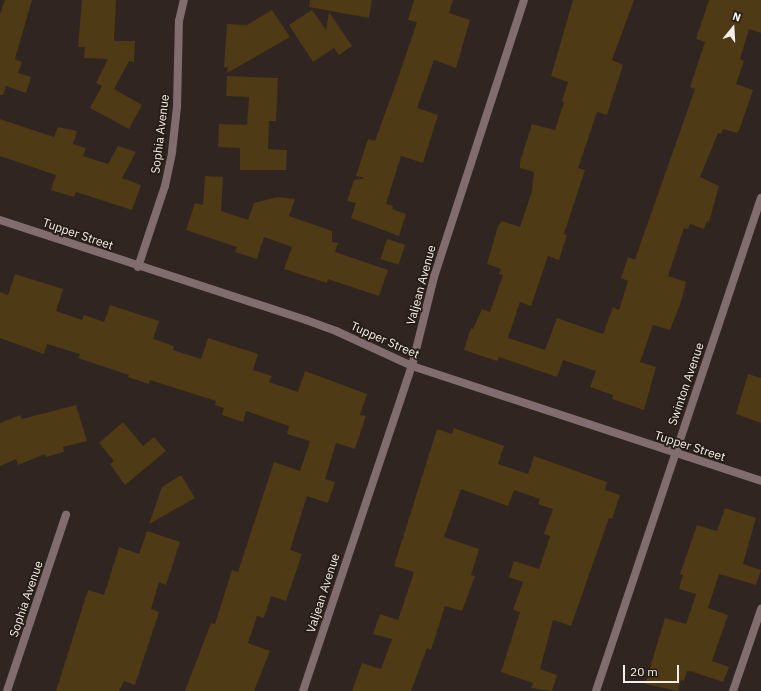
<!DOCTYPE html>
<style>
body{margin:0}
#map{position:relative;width:761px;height:691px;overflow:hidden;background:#302520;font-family:"IBM Plex Sans",sans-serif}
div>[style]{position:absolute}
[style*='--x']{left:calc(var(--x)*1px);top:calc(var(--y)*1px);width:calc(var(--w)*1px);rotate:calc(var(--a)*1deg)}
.building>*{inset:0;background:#4e3a14;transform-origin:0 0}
.service>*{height:8px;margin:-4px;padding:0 4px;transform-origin:4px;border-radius:4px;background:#826d6e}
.minor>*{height:8px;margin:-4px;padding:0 4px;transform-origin:4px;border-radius:4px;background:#826d6e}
.tertiary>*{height:8px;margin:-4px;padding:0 4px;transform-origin:4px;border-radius:4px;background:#826d6e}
span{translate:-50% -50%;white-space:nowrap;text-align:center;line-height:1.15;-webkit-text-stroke:3.5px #261c16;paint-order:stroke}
.street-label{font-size:12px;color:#f6eeea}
.north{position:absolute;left:713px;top:8px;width:40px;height:40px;-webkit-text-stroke:3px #261c16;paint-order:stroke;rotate:18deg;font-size:11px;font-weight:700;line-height:16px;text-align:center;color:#f6eeea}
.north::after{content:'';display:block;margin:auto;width:14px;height:18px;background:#f6eeea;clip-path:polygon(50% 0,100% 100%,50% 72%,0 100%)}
.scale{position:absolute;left:623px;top:665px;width:56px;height:18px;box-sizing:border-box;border:2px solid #f6eeea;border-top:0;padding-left:5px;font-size:12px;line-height:14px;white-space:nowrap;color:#f6eeea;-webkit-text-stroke:3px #261c16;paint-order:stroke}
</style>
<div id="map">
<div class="building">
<i style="clip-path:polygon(5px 0,32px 0,15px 59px,22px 62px,18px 73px,31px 77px,26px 93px,6px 86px,3px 95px,0 95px,0 14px)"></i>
<i style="clip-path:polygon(82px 0,116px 0,114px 41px,135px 41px,134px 62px,129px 61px,114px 89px,142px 105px,129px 129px,90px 108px,102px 86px,96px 83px,108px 59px,84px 58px,85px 47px,78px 47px)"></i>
<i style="clip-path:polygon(310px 0,372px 0,369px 18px,309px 7px)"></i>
<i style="clip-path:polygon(414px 0,453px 0,449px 13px,470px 20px,456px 68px,434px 60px,417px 108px,438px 115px,423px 163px,401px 156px,386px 204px,393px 206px,392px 209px,406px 214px,399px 236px,351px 218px,356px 203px,347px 201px,354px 180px,365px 178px,356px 176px,368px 139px,375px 141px,398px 78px,417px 22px,408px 20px)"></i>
<i style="clip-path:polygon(573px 0,634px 0,612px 60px,623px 65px,607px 115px,597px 112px,578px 168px,585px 170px,564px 234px,567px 235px,559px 260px,548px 256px,531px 306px,520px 302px,508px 338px,545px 350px,557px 318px,603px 334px,613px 307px,619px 310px,628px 281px,621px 278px,628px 257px,635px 260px,639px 248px,695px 89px,690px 87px,705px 42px,696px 39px,709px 0,761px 0,761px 33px,749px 29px,740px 59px,744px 61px,736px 84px,753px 90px,740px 128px,737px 133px,723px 129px,721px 134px,718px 133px,700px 177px,719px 186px,709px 222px,707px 221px,704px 229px,690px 224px,688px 229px,684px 228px,668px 276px,686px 282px,681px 302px,670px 330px,653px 325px,640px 362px,656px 367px,644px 410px,612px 399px,613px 395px,590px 387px,596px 371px,563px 360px,557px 377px,499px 357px,497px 361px,464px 350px,471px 328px,473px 329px,482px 309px,490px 312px,503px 275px,499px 274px,501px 269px,487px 264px,498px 226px,502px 221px,520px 227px,532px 191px,534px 172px,520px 168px,520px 162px,532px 124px,555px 130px,564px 102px,562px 101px,568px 82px,551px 76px)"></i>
<i style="clip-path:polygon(272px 10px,290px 37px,227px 73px,228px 67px,224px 67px,227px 24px,247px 25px)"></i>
<i style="clip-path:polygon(312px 10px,326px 30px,329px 12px,352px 46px,339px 55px,334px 48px,313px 62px,289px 25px)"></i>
<i style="clip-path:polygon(227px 76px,278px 78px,276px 121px,269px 121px,268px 149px,287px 150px,286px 170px,240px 170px,240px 148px,218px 147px,219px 124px,247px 125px,249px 97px,226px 96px)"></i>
<i style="clip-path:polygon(0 119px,54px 137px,58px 127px,77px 131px,73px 144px,86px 148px,83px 156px,108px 164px,118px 146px,136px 152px,122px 178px,141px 185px,132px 210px,76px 192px,74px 197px,51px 190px,56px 175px,0 156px)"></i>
<i style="clip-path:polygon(205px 176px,223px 177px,221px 211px,248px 220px,254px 203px,278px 197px,295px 199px,289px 216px,332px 231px,332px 242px,338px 243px,335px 252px,388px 270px,379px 296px,328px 279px,327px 283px,284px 269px,292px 247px,264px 237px,257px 259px,235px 252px,237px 247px,186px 230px,195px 203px,203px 205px)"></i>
<i style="left:387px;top:239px;width:19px;height:21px;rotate:18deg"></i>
<i style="clip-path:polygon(15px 274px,63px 289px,56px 311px,82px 320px,84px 315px,104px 322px,110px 305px,159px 321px,153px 339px,174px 346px,173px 350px,201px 359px,208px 338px,258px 354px,253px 370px,272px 376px,269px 382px,298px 392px,305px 371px,367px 394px,360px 415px,366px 416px,355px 449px,336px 443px,325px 479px,335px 482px,328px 503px,307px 496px,290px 550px,302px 554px,286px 601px,271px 596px,264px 618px,257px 616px,248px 643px,270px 651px,254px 691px,185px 691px,211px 623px,215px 624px,232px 570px,238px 572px,274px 462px,300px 471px,310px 441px,287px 434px,289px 426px,246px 411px,243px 422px,222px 415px,224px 408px,215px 405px,216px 401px,150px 380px,149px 384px,128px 377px,129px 375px,78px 358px,80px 354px,47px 344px,44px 354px,0 338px,0 292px,8px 295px)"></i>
<i style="clip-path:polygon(748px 374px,761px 378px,761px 423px,736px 414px)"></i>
<i style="clip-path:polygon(76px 405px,87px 441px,63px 447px,64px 452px,46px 457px,45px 454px,18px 465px,16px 459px,0 466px,0 423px,20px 415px,22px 419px)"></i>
<i style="clip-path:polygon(123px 422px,143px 446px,154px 437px,166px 451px,125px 485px,110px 464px,114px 461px,99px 443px)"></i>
<i style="clip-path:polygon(454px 428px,504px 446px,498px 464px,528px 474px,534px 456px,607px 482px,605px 490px,620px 495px,612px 519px,609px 518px,571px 626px,553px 620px,540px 669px,557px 675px,552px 691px,531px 688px,533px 683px,501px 672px,520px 612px,513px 610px,523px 582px,509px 577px,514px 561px,539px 569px,550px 536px,544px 534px,553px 509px,538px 504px,540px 499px,514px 490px,508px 506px,461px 489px,444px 537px,479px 549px,471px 575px,475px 576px,462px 611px,445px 606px,431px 650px,427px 648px,411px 691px,352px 691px,362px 663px,381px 669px,392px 639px,373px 634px,380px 614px,398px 620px,414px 572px,394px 566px,437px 429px,452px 434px)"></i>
<i style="clip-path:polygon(181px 475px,195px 498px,149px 524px,162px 487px)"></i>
<i style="clip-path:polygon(725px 508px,756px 518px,743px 564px,761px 570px,756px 585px,719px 574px,708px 608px,728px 615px,712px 661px,729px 667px,723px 682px,690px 671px,687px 671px,684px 681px,681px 680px,678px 691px,645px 684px,665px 618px,686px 624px,696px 594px,679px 589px,683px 575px,680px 574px,697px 525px,717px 531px)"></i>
<i style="clip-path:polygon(147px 531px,180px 542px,166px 585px,159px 582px,151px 609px,159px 612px,135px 685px,124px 681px,119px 691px,56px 691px,88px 590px,104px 595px,119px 547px,139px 554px)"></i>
</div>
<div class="service">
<i style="--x:733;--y:691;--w:87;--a:-71.1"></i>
</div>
<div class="minor">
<i style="--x:138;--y:267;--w:85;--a:-71.6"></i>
<i style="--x:165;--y:186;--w:35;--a:-78"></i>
<i style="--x:172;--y:152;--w:45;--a:-83.7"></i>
<i style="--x:177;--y:107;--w:86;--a:-88.7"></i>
<i style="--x:179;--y:21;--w:22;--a:-77"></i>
<i style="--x:7;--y:691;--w:186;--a:-71.5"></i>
<i style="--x:303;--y:691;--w:343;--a:-71.5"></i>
<i style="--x:412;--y:366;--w:92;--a:-76.1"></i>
<i style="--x:434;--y:277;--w:291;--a:-72"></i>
<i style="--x:596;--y:691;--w:520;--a:-71.5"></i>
</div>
<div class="tertiary">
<i style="--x:0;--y:220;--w:322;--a:18.1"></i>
<i style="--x:306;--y:320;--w:32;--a:20"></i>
<i style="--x:336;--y:331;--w:84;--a:24.7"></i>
<i style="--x:412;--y:366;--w:367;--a:18.2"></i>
</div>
<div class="street-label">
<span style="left:160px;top:134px;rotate:-83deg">Sophia Avenue</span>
<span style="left:78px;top:234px;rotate:19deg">Tupper Street</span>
<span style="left:421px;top:285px;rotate:-75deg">Valjean Avenue</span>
<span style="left:385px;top:340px;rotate:24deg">Tupper Street</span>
<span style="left:686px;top:384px;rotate:-71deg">Swinton Avenue</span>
<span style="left:690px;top:446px;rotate:18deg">Tupper Street</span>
<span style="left:323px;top:593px;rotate:-72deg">Valjean Avenue</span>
<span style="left:26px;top:599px;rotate:-71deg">Sophia Avenue</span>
</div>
<div class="north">N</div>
<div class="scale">20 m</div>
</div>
